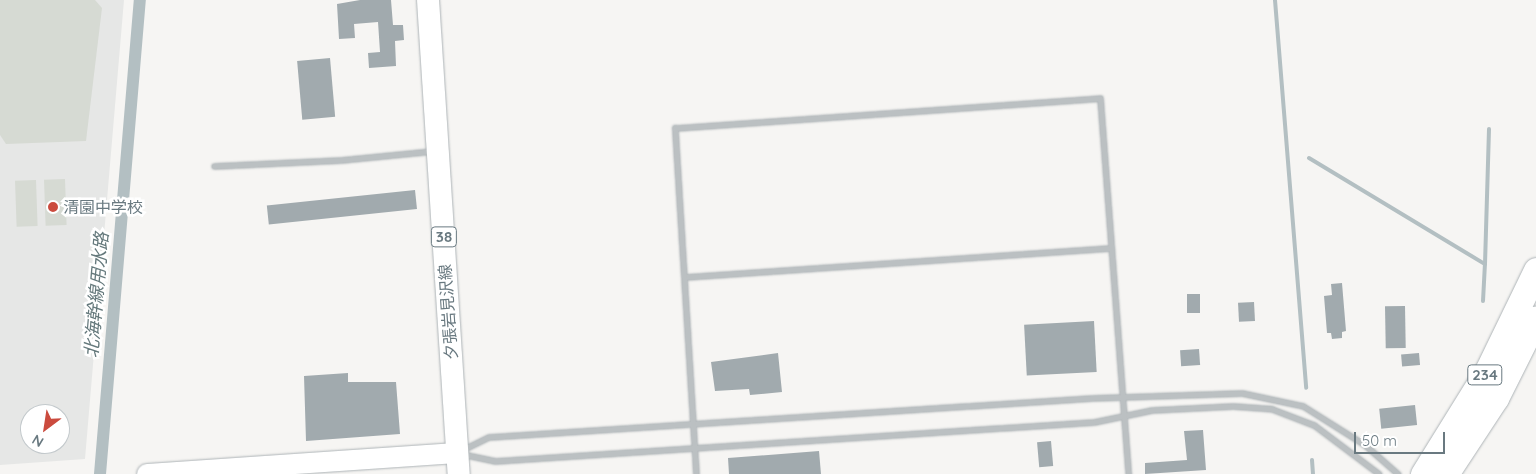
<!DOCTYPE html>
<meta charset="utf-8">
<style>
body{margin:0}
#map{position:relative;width:1536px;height:474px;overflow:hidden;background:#f6f5f3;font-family:Quicksand,"Noto Sans JP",sans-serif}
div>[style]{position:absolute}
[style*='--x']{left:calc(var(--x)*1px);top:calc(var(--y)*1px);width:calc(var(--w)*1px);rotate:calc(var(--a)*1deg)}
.built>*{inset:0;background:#e6e7e6}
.green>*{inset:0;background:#d6dad3;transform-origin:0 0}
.stream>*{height:4px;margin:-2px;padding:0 2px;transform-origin:2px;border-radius:2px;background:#b3bfc2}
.canal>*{height:12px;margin:-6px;padding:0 6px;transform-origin:6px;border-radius:6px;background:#b3bfc2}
.building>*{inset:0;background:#a1aaae;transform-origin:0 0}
.roads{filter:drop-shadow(0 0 1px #aeb4b7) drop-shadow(0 0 1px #aeb4b7)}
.street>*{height:5px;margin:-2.5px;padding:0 2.5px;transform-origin:2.5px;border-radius:2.5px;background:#bbc0c2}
.secondary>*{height:20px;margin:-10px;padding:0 10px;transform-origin:10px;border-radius:10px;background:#fff}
.primary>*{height:22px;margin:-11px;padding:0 11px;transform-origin:11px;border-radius:11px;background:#fff}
.highway>*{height:25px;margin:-12.5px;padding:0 12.5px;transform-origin:12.5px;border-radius:12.5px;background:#fff}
.dots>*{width:14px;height:14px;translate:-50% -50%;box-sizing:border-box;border:2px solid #fff;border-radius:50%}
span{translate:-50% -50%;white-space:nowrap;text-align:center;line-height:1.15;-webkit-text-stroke:5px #fff;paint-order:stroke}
.shield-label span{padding:1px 4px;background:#fff;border:1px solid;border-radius:4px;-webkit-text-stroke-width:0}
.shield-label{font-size:15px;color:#697980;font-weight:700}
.poi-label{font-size:16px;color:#697980}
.left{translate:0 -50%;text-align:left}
.street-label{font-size:16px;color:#697980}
.water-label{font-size:18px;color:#65797c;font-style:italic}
.north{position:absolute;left:20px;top:404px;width:50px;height:50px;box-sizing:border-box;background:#fff;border:1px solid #c3c9cc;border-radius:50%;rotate:211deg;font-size:14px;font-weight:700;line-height:20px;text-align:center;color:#697980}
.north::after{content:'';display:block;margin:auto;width:18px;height:22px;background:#cb4b3e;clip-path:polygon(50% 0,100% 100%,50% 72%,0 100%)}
.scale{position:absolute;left:1354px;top:432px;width:91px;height:22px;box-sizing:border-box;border:2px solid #697980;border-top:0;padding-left:6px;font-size:15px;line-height:18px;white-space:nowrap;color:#697980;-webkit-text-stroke:4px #fff;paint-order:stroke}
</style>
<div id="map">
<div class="built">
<i style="clip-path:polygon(evenodd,0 0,124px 0,85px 459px,0 465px,0 0,30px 414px,60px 414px,60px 444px,30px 444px,30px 414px)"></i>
</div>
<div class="green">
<i style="clip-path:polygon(0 0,95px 0,102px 8px,86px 141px,6px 144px,0 135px)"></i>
<i style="left:65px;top:179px;width:46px;height:21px;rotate:88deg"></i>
<i style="left:36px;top:180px;width:46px;height:21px;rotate:88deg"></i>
</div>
<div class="stream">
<i style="--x:1275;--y:0;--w:389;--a:85.4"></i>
<i style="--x:1309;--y:158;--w:205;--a:31.1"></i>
<i style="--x:1485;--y:264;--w:135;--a:-88.3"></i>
<i style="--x:1483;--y:301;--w:37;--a:-87"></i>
<i style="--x:1312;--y:460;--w:14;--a:86"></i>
</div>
<div class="canal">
<i style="--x:100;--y:474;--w:476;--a:-85.2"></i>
</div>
<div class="building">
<i style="clip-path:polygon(360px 0,391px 0,393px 25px,403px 25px,404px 40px,395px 41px,396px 66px,369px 68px,368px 53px,380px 52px,378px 22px,354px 24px,355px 38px,339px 39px,337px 4px)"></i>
<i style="left:330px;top:58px;width:59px;height:33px;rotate:85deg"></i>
<i style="left:415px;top:190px;width:19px;height:149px;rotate:84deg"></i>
<i style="clip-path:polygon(1342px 283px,1346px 331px,1342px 332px,1342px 338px,1332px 339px,1331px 333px,1327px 333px,1324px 296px,1332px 295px,1331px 284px)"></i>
<i style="left:1187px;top:294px;width:13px;height:19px"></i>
<i style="left:1254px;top:302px;width:19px;height:16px;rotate:87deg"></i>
<i style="left:1405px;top:306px;width:42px;height:20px;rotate:89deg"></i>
<i style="left:1094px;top:321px;width:51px;height:70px;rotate:87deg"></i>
<i style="left:1199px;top:349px;width:16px;height:19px;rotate:86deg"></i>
<i style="clip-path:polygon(778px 353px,782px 392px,750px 395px,749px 389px,715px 391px,711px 362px)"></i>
<i style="left:1419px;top:353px;width:12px;height:18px;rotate:85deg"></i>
<i style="clip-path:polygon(348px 373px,348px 382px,396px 382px,400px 434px,306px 441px,304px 376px)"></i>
<i style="left:1415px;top:405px;width:20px;height:36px;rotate:84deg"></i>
<i style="clip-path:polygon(1203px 430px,1206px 470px,1145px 474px,1145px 463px,1187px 460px,1184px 431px)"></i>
<i style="left:1051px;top:441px;width:25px;height:14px;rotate:85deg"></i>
<i style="clip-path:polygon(819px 451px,821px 474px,729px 474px,728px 458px)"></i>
</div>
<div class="roads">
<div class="street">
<i style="--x:214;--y:166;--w:127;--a:-2.7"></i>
<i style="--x:341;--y:160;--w:92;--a:-5.6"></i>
<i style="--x:684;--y:277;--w:428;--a:-3.9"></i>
<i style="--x:462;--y:450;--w:30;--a:-26"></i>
<i style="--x:489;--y:437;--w:604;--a:-3.7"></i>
<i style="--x:1092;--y:398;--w:150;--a:-1.9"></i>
<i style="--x:1242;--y:393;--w:62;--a:12"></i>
<i style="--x:1303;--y:406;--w:73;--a:32.2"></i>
<i style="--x:1365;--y:445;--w:44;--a:41.3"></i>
<i style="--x:462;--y:454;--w:34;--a:12"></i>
<i style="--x:495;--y:461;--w:600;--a:-3.73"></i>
<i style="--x:1094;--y:422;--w:59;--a:-11.7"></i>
<i style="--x:1152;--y:410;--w:81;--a:-2.8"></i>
<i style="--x:1233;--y:406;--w:39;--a:4"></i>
<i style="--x:1272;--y:409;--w:45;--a:20.9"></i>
<i style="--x:1314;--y:425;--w:81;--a:37"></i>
<i style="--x:696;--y:474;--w:347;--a:-93.5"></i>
<i style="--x:675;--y:128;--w:426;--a:-4"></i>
<i style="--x:1100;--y:98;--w:377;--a:85.7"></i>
</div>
<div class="secondary">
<i style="--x:147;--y:474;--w:311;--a:-3.9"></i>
</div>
<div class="primary">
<i style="--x:428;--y:0;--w:475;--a:86.3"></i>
</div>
<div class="highway">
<i style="--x:1423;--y:474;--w:123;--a:-58.2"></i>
<i style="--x:1488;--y:369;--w:110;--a:-64.1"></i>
<i style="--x:1446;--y:474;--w:91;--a:-56.7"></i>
<i style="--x:1496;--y:398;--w:89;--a:-63.4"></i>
</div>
</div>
<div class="dots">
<i style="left:53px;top:207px;background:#cb4b3e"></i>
</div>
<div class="shield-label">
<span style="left:444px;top:237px">38</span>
<span style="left:1485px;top:375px">234</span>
</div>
<div class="poi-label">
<span class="left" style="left:63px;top:207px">清園中学校</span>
</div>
<div class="street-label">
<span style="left:448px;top:312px;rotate:-94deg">夕張岩見沢線</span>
</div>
<div class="water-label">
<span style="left:97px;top:295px;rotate:-85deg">北海幹線用水路</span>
</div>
<div class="north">N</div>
<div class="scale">50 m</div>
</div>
